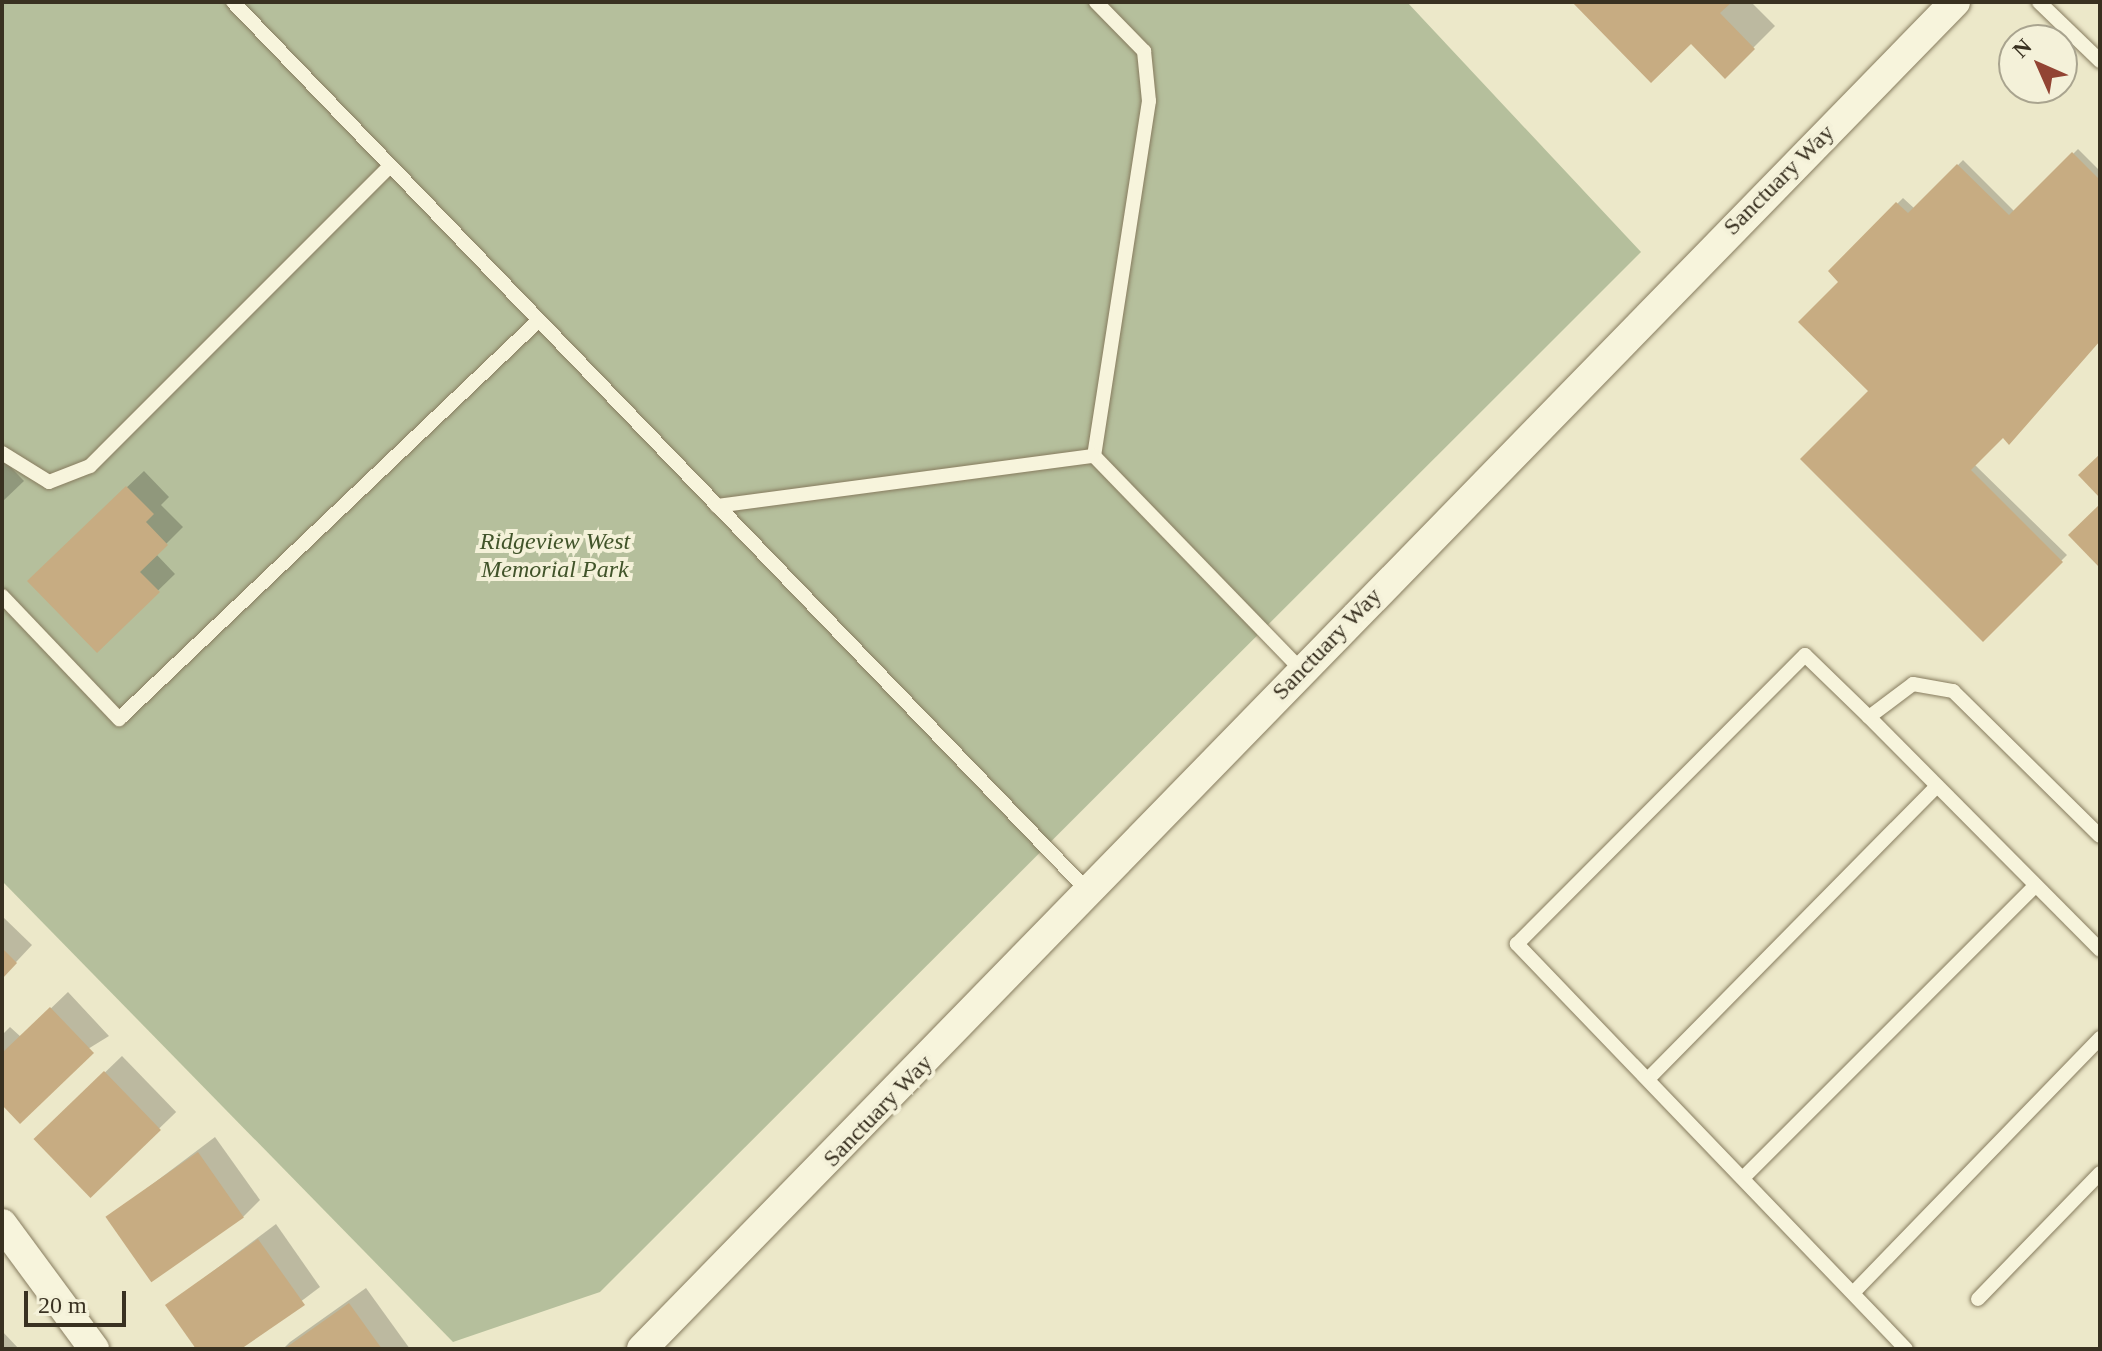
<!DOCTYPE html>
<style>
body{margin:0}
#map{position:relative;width:2102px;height:1351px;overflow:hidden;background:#ece8c9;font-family:"Times New Roman",serif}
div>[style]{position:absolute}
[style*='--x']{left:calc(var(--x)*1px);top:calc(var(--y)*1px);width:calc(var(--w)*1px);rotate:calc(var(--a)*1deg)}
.cemetery>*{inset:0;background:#b5bf9c}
.shadow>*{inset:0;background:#0003;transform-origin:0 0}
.building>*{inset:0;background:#c7ac82;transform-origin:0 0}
.roads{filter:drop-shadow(0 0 2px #877c5f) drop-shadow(0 0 2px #877c5f)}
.lane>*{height:14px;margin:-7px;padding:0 7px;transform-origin:7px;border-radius:7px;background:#f7f4dc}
.street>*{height:30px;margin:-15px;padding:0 15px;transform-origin:15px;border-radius:15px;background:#f7f4dc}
span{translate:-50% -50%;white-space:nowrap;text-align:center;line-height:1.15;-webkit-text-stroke:8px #f4f1d9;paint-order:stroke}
.street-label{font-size:24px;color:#393121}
.park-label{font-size:24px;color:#41542a;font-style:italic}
.frame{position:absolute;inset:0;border:4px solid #393121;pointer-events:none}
.north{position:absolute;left:1998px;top:24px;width:80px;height:80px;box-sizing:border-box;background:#f4f1d9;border:2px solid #a9a48f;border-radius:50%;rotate:315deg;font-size:22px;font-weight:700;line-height:32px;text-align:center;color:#393121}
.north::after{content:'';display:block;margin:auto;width:28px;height:36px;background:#924433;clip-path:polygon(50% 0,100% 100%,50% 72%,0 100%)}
.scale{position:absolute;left:24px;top:1291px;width:102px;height:36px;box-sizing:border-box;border:4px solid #393121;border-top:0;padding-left:10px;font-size:24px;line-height:28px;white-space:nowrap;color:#393121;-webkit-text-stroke:6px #f4f1d9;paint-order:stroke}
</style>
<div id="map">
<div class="cemetery">
<i style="clip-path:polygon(2px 2px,1407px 2px,1641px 252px,600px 1292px,453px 1342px,2px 881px)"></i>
</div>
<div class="shadow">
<i style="clip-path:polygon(1574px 2px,1751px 2px,1775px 26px,1725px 76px,1691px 41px)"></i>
<i style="clip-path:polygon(2078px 149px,2100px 171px,2100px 339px,1974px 464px,2067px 555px,1983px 639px,1870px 391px,1841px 282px,1830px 271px,1903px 198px,1915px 209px,1963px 160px,2015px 212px)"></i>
<i style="clip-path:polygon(2px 458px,24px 481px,2px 502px)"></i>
<i style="clip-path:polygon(144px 471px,169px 497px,161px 505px,183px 527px,156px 554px,175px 574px,97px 650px,46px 564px)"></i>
<i style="clip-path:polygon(2px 916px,32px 945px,2px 977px)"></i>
<i style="clip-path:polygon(68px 992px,109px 1036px,2px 1102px,2px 1035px,10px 1027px,21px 1037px)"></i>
<i style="left:122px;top:1056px;width:78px;height:120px;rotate:46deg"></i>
<i style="clip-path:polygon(215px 1137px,260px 1200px,243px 1217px,109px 1217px)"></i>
<i style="clip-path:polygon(276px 1224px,320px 1287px,238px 1349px,198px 1349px,168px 1305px)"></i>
<i style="clip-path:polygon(366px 1288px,410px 1349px,283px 1349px,290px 1342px)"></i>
<i style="clip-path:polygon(2px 1331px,19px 1349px,2px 1349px)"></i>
</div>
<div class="building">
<i style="clip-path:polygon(1572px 2px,1732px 2px,1720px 13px,1755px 49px,1725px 79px,1691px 44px,1651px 83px)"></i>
<i style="clip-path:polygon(2072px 152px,2100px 180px,2100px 341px,2009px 445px,2003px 438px,1971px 470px,2063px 562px,1983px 642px,1800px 459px,1868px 391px,1798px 322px,1838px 282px,1828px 271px,1896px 202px,1908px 213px,1957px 164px,2009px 215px)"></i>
<i style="clip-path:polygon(2100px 454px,2100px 498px,2078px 475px)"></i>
<i style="clip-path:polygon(126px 486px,154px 514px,146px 522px,168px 545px,140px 572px,160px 592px,97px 653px,27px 581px)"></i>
<i style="clip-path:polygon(2100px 504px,2100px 568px,2068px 535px)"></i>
<i style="clip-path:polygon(2px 948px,17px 963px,2px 979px)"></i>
<i style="clip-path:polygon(50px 1007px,94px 1053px,20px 1124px,2px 1105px,2px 1053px)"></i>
<i style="left:104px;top:1071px;width:82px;height:98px;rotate:46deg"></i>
<i style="left:198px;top:1152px;width:80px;height:113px;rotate:55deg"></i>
<i style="clip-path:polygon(258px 1239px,305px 1305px,241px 1349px,196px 1349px,165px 1305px)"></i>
<i style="clip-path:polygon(349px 1303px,382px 1349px,284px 1349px)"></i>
</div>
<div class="roads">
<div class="lane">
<i style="--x:233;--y:2;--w:1235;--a:46.12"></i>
<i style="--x:1096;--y:2;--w:69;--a:45.6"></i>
<i style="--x:1144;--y:51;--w:50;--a:84.3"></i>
<i style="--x:1149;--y:101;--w:359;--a:98.8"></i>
<i style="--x:1094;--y:456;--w:299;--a:45.9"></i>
<i style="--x:2039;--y:2;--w:85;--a:44"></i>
<i style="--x:2;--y:453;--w:55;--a:31.7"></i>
<i style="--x:49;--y:482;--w:44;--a:-21.3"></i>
<i style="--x:90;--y:466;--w:424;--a:-45"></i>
<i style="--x:717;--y:506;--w:380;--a:-7.6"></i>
<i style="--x:2;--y:596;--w:170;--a:46.4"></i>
<i style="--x:119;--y:719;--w:579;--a:-43.53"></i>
<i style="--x:1869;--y:717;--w:328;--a:45.2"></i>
<i style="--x:1649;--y:1078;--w:410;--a:-45.4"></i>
<i style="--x:1743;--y:1178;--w:414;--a:-45"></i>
<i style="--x:1853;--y:1293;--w:355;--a:-45.9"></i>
<i style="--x:1978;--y:1299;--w:175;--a:-45.9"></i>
<i style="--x:1906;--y:1349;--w:562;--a:-133.85"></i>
<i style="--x:1517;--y:944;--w:408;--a:-45.1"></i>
<i style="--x:1805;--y:655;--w:89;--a:44.1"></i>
<i style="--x:1869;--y:717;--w:55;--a:-36.9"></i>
<i style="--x:1913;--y:684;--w:41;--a:9.9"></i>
<i style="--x:1953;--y:691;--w:206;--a:44.6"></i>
</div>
<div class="street">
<i style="--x:2;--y:1224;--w:155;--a:53.6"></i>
<i style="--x:642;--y:1349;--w:1881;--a:-45.73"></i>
</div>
</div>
<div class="street-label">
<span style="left:1779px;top:180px;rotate:-45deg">Sanctuary Way</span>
<span style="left:1327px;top:644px;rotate:-46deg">Sanctuary Way</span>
<span style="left:878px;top:1111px;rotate:-46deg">Sanctuary Way</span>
</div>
<div class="park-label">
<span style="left:555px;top:556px">Ridgeview West<br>Memorial Park</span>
</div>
<div class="frame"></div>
<div class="north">N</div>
<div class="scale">20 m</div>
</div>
